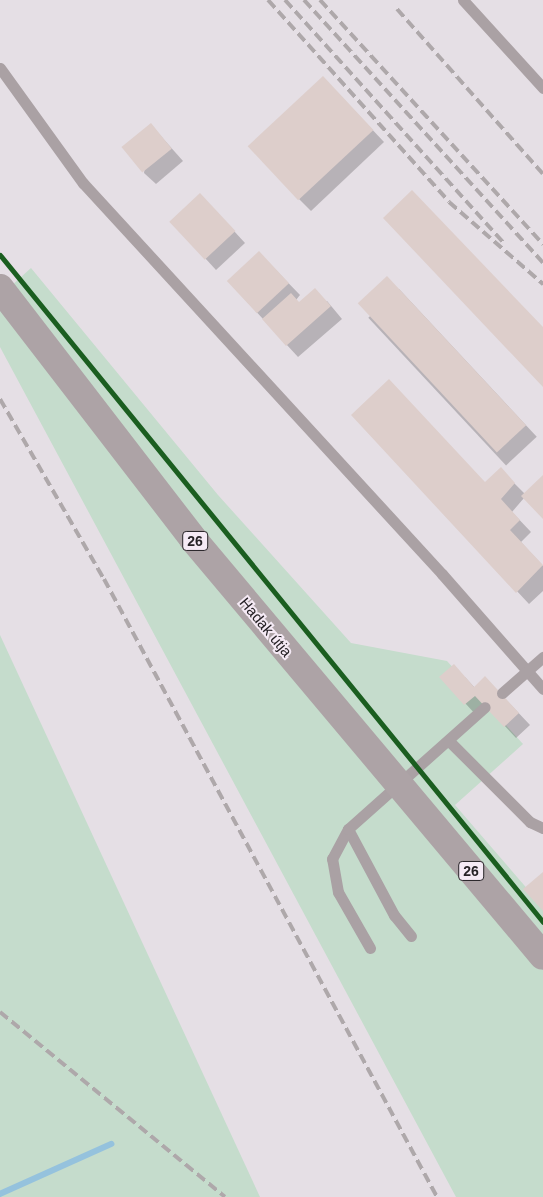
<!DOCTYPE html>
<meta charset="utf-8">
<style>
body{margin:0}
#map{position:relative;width:543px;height:1197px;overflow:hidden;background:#e5dfe5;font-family:Arial,sans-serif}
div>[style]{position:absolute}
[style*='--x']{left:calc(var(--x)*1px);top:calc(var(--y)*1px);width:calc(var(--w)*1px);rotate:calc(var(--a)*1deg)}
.green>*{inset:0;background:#c5dccc}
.shadow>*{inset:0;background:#0003;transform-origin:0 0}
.stream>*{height:5.5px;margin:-2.75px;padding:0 2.75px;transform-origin:2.75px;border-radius:2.75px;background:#95c2dd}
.building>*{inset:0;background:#ddcecb;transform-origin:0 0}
.service>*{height:11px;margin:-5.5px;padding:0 5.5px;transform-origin:5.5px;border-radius:5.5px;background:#aaa1a4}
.primary>*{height:28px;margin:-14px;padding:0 14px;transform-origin:14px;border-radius:14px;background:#ada3a6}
.rail>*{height:4px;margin-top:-2px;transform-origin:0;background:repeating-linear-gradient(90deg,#aea8aa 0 10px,transparent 0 15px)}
.cycleway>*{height:5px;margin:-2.5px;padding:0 2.5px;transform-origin:2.5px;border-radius:2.5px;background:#1b5e20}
span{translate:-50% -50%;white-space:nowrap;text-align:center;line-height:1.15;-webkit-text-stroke:4px #f5eaf5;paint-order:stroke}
.shield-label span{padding:1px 4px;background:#f5eaf5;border:1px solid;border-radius:4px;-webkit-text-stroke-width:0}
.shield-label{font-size:14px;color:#262226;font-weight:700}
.street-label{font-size:15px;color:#262226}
</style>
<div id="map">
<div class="green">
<i style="clip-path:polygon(31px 268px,218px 495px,351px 643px,447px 661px,523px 744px,455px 805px,543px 907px,543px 1197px,456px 1197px,0 347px,0 296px)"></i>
<i style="clip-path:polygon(0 635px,260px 1197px,0 1197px)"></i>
</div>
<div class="shadow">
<i style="clip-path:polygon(335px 90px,384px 142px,311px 211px,299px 199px)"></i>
<i style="clip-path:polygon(151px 125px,183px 161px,156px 184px,144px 173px)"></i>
<i style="clip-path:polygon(211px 206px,245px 243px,216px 270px,205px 258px)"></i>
<i style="clip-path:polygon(270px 264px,300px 295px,296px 300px,299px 303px,327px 301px,342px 319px,298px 357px,228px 281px)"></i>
<i style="left:399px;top:289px;width:202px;height:42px;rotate:47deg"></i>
<i style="clip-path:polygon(353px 415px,485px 483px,512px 481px,525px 494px,543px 476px,543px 517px,524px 498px,512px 512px,531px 532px,521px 542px,543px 566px,543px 591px,529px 604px)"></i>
<i style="clip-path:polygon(441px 677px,465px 677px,475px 688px,497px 690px,530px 725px,516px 738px,487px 707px,477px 716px)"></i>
</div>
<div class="stream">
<i style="--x:0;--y:1194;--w:122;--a:-24.2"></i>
</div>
<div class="building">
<i style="left:323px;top:76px;width:74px;height:103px;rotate:47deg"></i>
<i style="left:151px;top:123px;width:33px;height:38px;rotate:51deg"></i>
<i style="clip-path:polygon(412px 190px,543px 327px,543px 387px,383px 218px)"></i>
<i style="left:200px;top:193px;width:52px;height:42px;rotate:47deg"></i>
<i style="left:259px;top:251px;width:44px;height:44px;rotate:47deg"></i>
<i style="left:387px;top:276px;width:204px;height:40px;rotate:47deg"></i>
<i style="clip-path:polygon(315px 288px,331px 306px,286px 346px,262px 319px,291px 293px,299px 302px)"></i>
<i style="clip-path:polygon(389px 379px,485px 482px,501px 467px,515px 483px,501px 499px,520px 520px,510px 530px,543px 565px,516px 593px,351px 415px)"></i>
<i style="clip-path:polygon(543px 475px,543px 519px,521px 496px)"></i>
<i style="clip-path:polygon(454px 664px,474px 687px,485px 676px,519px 713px,504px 727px,475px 696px,464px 705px,439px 677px)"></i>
<i style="clip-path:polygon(543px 872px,543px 911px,523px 889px)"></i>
</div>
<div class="service">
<i style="--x:463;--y:0;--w:119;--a:47.7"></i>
<i style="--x:0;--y:68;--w:142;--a:54.2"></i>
<i style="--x:83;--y:183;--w:531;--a:47.44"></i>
<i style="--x:442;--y:574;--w:153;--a:48.7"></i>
<i style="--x:502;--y:693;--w:55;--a:-41.3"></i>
<i style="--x:449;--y:741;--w:115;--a:45"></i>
<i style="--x:530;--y:822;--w:14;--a:25"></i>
<i style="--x:348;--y:829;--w:98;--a:61.9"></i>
<i style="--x:394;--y:915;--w:27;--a:51"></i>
<i style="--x:370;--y:948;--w:64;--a:-119.7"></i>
<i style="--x:338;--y:892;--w:34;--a:-100"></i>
<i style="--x:332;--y:859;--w:34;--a:-62"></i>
<i style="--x:348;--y:829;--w:183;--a:-41.7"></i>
</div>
<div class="primary">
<i style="--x:0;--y:288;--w:317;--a:52.4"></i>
<i style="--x:193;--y:539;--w:544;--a:49.99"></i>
</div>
<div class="rail">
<i style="--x:268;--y:0;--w:271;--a:48.1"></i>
<i style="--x:449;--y:202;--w:125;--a:41.1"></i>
<i style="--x:285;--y:0;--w:327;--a:48"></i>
<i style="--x:304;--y:0;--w:355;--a:47.7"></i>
<i style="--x:320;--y:0;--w:331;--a:47.6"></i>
<i style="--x:397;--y:9;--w:220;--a:48.5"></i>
<i style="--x:0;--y:399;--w:208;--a:60"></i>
<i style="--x:104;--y:579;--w:702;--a:61.68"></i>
<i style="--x:0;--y:1012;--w:291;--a:39.4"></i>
</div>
<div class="cycleway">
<i style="--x:0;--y:255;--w:860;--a:50.85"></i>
</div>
<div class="shield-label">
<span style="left:195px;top:541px">26</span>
<span style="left:471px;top:871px">26</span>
</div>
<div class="street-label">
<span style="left:266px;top:627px;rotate:50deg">Hadak útja</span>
</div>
</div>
